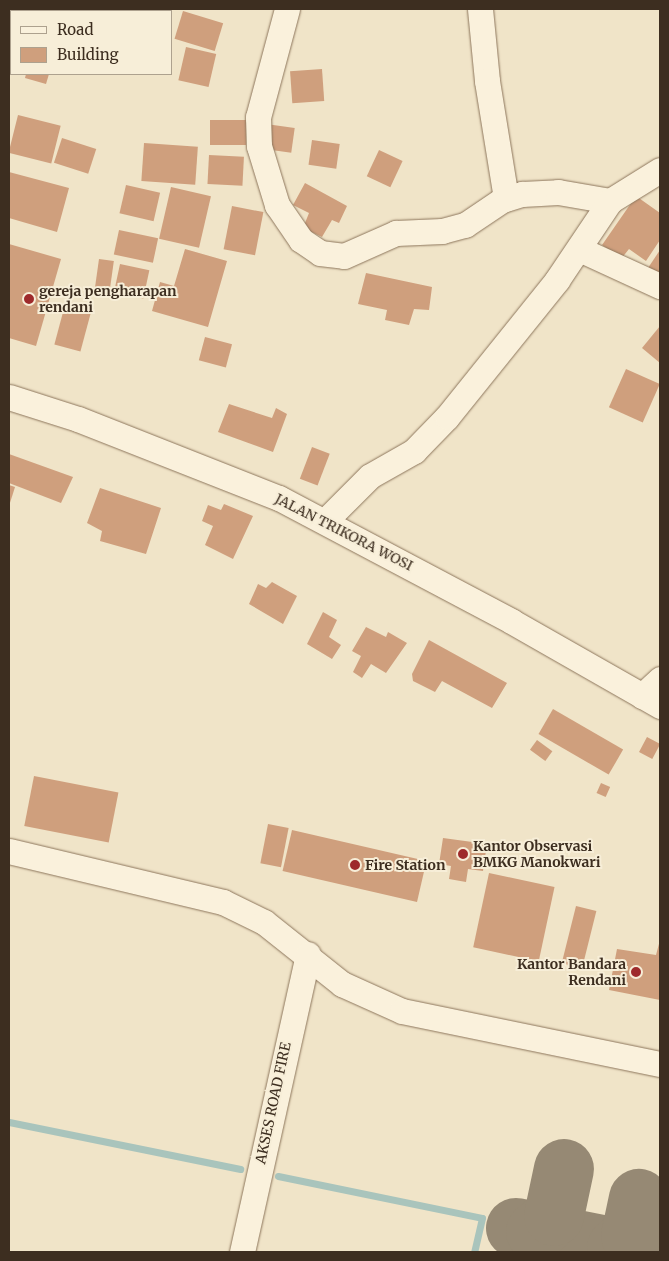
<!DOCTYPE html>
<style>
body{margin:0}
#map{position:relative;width:669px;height:1261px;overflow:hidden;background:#f0e4c8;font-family:Merriweather,serif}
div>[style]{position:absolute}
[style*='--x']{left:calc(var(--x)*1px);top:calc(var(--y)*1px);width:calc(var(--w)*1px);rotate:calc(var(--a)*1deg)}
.stream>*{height:7px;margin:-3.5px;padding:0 3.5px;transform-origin:3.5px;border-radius:3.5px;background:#a9c4bc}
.taxiway>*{height:60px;margin:-30px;padding:0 30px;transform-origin:30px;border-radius:30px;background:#968974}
.building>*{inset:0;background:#cf9f7d;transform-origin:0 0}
.roads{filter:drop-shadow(0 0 1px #8d765c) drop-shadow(0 0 1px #8d765c)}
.minor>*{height:25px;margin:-12.5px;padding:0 12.5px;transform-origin:12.5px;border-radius:12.5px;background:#faf1dc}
.dots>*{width:14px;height:14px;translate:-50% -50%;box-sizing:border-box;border:2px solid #f7eed8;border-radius:50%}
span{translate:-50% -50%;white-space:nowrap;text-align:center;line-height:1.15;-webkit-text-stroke:4px #f7eed8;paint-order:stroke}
.poi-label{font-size:14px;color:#3d2e20;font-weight:700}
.left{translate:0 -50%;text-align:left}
.right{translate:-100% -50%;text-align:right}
.street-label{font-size:14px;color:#3d2e20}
.frame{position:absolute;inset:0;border:10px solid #3d2e20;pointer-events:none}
.legend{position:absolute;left:10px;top:10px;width:162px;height:65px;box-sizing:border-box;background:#f7eed8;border:1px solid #ada18e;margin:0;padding:6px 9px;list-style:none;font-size:15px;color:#3d2e20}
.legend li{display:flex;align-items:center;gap:10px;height:25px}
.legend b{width:25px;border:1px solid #ada18e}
</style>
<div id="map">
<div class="stream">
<i style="--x:9;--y:1122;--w:236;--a:11.5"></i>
<i style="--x:278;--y:1176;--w:208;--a:11.6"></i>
<i style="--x:482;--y:1218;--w:35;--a:103"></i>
</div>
<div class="taxiway">
<i style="--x:516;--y:1228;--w:123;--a:11.2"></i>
<i style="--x:536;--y:1232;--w:24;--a:-42"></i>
<i style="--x:554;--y:1216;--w:48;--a:-78"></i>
<i style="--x:617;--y:1248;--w:18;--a:-41"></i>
<i style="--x:631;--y:1236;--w:38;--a:-78"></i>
</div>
<div class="building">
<i style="clip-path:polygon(39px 9px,67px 9px,38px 11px)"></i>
<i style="left:183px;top:11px;width:42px;height:29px;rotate:17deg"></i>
<i style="left:186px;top:47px;width:31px;height:34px;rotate:13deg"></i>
<i style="left:322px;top:69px;width:32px;height:32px;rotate:86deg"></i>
<i style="clip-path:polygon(26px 74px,49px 74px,46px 84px,25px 78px)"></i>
<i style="left:18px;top:115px;width:44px;height:39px;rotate:14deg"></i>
<i style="left:210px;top:120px;width:36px;height:25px"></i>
<i style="left:266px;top:124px;width:29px;height:25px;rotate:8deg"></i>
<i style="left:62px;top:138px;width:36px;height:26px;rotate:18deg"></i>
<i style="left:312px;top:140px;width:28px;height:25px;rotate:8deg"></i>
<i style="left:144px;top:143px;width:54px;height:38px;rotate:4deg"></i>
<i style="left:379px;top:150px;width:26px;height:29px;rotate:25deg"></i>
<i style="left:209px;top:155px;width:35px;height:29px;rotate:3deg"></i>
<i style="clip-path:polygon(9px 172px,69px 188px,57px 232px,9px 218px)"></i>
<i style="clip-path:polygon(305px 183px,347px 206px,339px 223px,332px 220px,322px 237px,303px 228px,309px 213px,293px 205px)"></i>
<i style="left:126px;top:185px;width:35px;height:29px;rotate:13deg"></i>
<i style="left:171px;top:187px;width:41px;height:53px;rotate:13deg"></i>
<i style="clip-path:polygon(636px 196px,660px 213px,660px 240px,646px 261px,629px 249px,621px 259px,602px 245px)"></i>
<i style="left:232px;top:206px;width:32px;height:44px;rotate:11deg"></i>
<i style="left:119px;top:230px;width:40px;height:25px;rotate:12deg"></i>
<i style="clip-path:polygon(9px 244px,61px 259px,36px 346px,9px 338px)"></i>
<i style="clip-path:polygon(185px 249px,227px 261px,208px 327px,152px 311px,160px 282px,174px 286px)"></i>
<i style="clip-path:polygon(660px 250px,660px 277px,648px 268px)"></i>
<i style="left:99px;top:259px;width:15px;height:29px;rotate:8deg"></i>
<i style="left:120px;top:264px;width:30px;height:29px;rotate:12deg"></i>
<i style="clip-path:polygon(366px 273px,432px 287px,429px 310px,414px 309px,409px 325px,385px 320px,387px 310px,358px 304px)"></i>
<i style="left:66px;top:301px;width:27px;height:45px;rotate:15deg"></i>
<i style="clip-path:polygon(660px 326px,660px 363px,642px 348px)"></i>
<i style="left:205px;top:337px;width:28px;height:24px;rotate:15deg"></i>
<i style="left:626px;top:369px;width:37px;height:42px;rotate:24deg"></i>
<i style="clip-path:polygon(229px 404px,272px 418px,276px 408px,287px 414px,273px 452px,218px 432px)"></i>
<i style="left:312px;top:447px;width:19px;height:34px;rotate:21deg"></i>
<i style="clip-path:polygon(9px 454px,73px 477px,61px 503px,9px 483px)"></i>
<i style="clip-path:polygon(9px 485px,15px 487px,9px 506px)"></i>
<i style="clip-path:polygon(100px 488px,161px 508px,146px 554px,100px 541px,102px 531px,87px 523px)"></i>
<i style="clip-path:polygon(224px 504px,253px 516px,233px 559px,205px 545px,213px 526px,202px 521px,208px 505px,221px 510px)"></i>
<i style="clip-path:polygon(272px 582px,297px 596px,283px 624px,249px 604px,258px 584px,266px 588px)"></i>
<i style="clip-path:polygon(323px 612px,337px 620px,329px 637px,341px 645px,332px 659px,307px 644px)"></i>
<i style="clip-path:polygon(366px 627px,386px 637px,388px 632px,407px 643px,386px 673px,371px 664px,362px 678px,353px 672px,361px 656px,352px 651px)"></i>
<i style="clip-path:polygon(429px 640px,507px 683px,492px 708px,442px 681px,435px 692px,413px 681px,412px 674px)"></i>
<i style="left:553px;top:709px;width:81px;height:29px;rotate:30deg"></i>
<i style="left:647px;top:737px;width:15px;height:17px;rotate:28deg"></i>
<i style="left:537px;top:740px;width:19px;height:12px;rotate:36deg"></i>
<i style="left:34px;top:776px;width:86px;height:51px;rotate:11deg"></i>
<i style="left:601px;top:783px;width:10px;height:11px;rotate:24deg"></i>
<i style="left:268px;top:824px;width:21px;height:40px;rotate:11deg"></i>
<i style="left:292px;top:830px;width:138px;height:42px;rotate:13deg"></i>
<i style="clip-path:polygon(443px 838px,487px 844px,483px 871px,468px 869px,466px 882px,449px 879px,451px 866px,439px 864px)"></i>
<i style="left:489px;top:873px;width:67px;height:76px;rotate:12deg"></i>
<i style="left:576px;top:906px;width:21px;height:59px;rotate:14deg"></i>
<i style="clip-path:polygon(660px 940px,660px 1000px,609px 990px,617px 949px,656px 955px)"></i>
</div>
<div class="roads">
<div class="minor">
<i style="--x:287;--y:9;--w:112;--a:105"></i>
<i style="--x:258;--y:117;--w:29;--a:88"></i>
<i style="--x:259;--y:146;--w:62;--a:73"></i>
<i style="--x:277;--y:205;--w:42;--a:55.6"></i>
<i style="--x:301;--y:240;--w:23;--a:34"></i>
<i style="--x:320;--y:253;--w:24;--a:7"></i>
<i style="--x:344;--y:256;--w:57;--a:-23.9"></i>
<i style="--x:396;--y:233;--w:46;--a:-2.5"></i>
<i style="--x:442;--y:231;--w:24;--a:-15"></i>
<i style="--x:465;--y:225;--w:45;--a:-34"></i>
<i style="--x:502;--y:200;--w:21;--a:-17"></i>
<i style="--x:522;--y:194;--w:36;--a:-3"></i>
<i style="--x:558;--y:192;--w:53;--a:9.8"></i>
<i style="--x:480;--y:9;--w:72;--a:84.4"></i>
<i style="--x:487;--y:81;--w:119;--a:80.8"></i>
<i style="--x:9;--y:30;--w:11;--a:-80"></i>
<i style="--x:579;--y:249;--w:89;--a:24.6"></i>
<i style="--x:9;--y:397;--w:72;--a:17.7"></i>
<i style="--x:78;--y:419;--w:216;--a:21.5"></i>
<i style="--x:279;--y:498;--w:263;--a:27.9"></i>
<i style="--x:511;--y:621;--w:172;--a:29.7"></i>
<i style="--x:326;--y:520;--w:62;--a:-45"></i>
<i style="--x:370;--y:476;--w:51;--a:-29.6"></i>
<i style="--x:414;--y:451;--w:47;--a:-45.9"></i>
<i style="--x:447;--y:417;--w:176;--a:-51.2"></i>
<i style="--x:557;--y:280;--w:95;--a:-56.1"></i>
<i style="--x:610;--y:201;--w:59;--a:-31.8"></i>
<i style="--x:642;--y:696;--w:25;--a:-43"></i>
<i style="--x:9;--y:851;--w:220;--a:13.4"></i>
<i style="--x:223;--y:902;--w:46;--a:26"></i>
<i style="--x:264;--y:922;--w:100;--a:38.5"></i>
<i style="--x:342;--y:984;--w:66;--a:24.2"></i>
<i style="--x:402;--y:1011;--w:263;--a:11.6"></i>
<i style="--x:242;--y:1252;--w:305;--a:-77.5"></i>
</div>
</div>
<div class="dots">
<i style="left:29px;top:299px;background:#9e2a2b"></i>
<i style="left:463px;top:854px;background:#9e2a2b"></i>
<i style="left:355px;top:865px;background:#9e2a2b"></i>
<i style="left:636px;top:972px;background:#9e2a2b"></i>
</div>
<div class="poi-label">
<span class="left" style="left:39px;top:299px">gereja pengharapan<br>rendani</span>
<span class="left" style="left:473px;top:854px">Kantor Observasi<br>BMKG Manokwari</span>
<span class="left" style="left:365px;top:865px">Fire Station</span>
<span class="right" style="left:626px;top:972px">Kantor Bandara<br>Rendani</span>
</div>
<div class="street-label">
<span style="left:344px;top:532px;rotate:27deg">JALAN TRIKORA WOSI</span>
<span style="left:273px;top:1103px;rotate:-78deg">AKSES ROAD FIRE</span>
</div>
<div class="frame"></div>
<ul class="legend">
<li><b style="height:6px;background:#faf1dc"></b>Road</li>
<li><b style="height:14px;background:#cf9f7d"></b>Building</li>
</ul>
</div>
